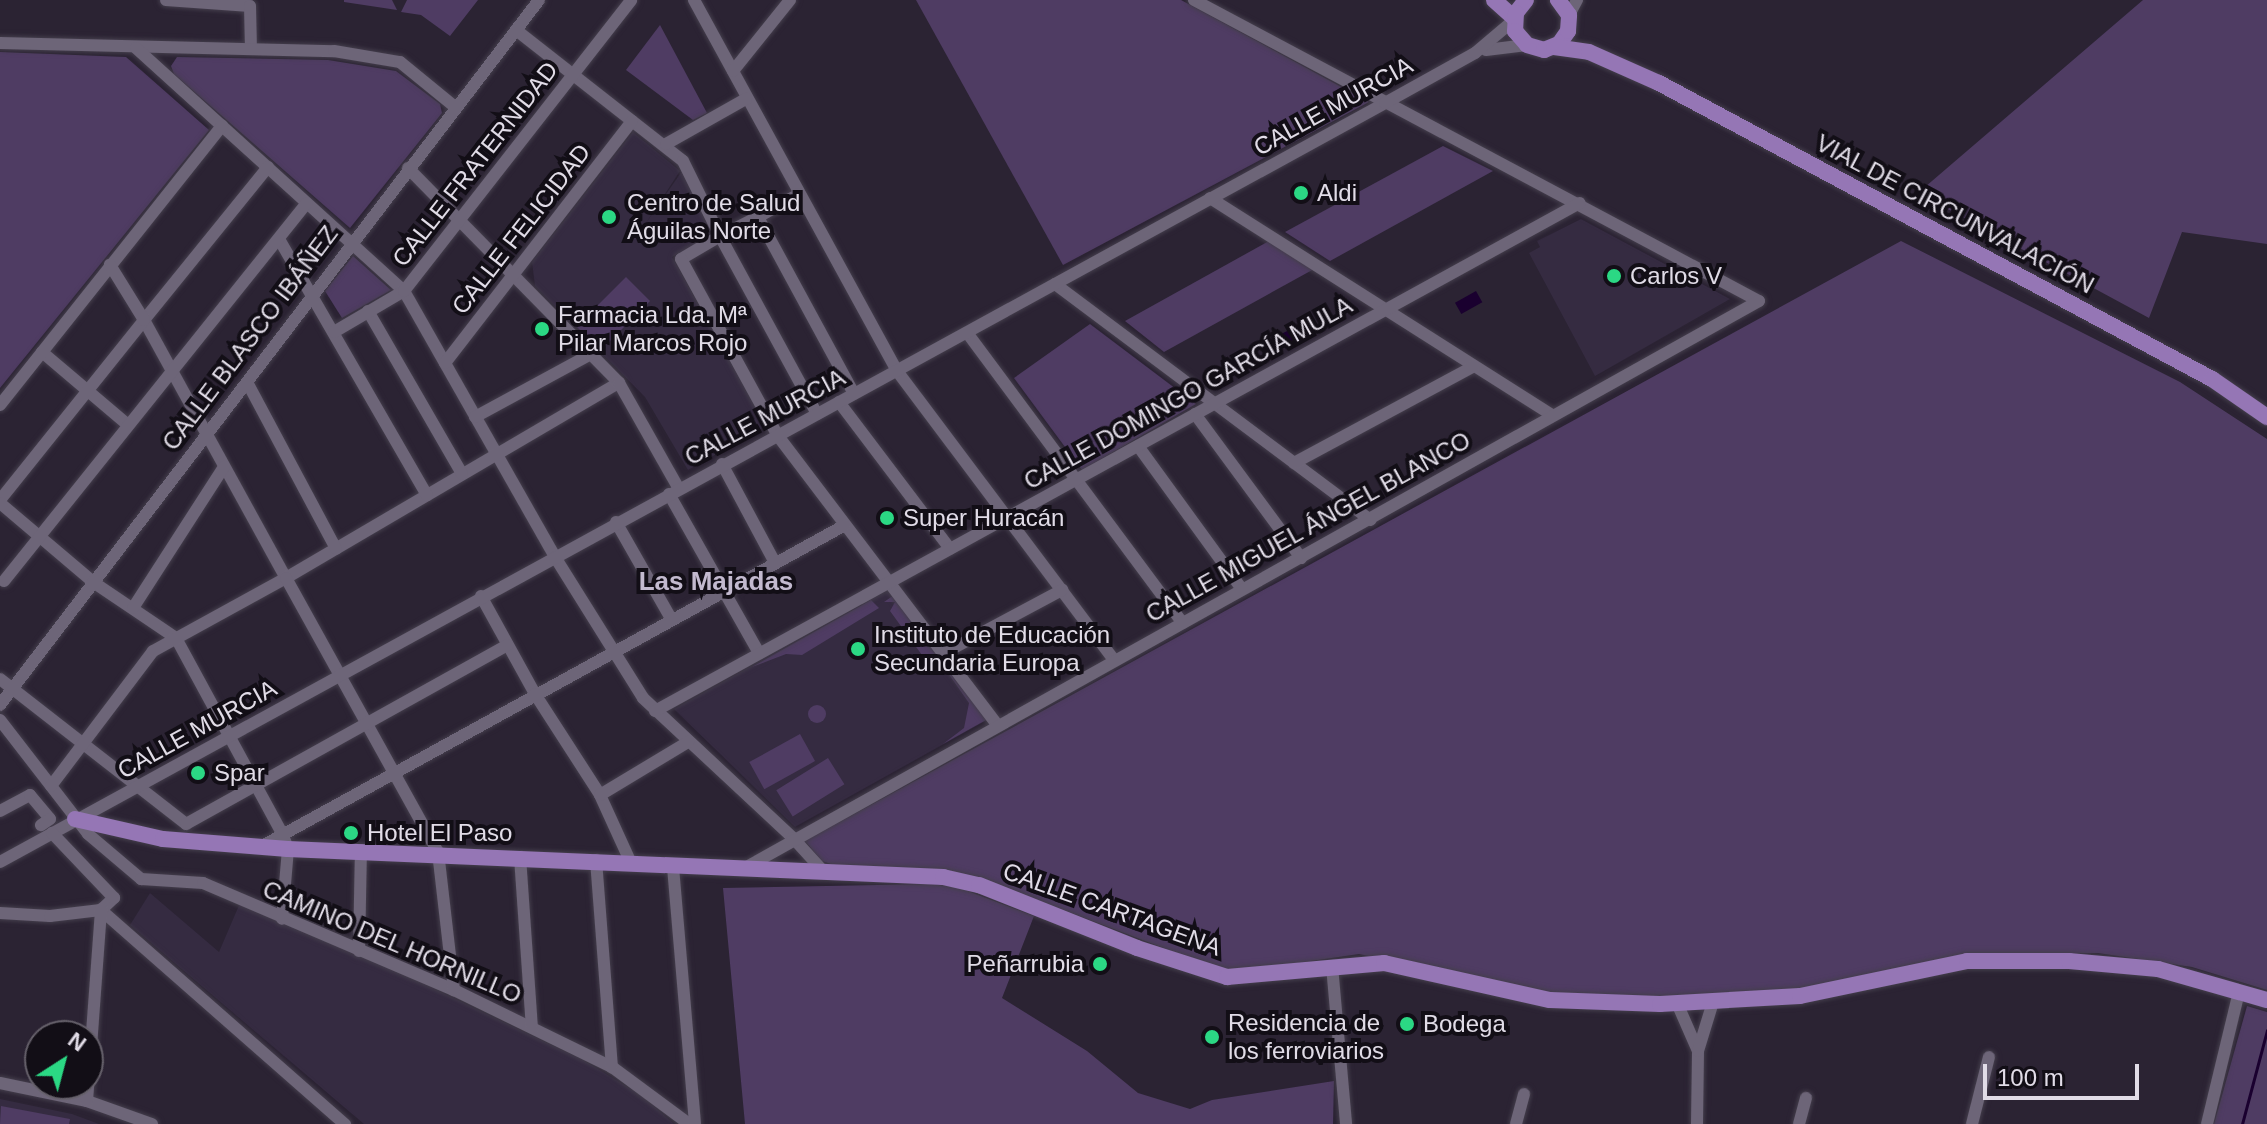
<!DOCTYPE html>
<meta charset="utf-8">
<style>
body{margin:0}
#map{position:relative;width:2267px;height:1124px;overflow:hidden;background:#2b2333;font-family:Helvetica,sans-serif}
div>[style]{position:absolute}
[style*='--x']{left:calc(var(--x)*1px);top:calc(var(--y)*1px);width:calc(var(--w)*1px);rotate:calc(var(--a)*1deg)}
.built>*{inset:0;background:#352b41}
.green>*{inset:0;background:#4f3c63;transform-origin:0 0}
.round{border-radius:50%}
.water>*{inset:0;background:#1a002f;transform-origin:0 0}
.stream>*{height:3px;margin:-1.5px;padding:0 1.5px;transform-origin:1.5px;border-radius:1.5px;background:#1a002f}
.roads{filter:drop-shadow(0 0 2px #443e4c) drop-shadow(0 0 2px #443e4c)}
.minor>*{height:12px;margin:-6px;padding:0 6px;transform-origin:6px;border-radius:6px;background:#6d6578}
.major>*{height:16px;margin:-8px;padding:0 8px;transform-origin:8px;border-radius:8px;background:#9576b5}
.dots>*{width:22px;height:22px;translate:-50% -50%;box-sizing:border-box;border:4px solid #120e16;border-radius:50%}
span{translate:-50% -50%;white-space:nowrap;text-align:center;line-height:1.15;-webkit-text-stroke:8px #120e16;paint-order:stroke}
.street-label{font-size:24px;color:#e1dce7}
.poi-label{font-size:24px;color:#e1dce7}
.left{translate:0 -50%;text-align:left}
.right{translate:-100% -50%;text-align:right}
.neighbourhood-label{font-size:26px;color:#c3bacf;font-weight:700}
.north{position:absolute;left:24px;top:1020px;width:80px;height:80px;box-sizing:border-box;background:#120e16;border:2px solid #65606a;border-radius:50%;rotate:36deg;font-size:22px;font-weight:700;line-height:32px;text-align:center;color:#e1dce7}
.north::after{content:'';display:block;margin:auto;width:28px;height:36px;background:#2bd884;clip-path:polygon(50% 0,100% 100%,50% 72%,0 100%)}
.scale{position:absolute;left:1983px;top:1064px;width:156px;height:36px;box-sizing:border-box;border:4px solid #e1dce7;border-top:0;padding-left:10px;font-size:24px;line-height:28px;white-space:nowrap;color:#e1dce7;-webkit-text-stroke:6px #120e16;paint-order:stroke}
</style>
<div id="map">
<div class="built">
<i style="clip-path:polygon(633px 132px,680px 171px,644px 226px,682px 171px,712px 235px,672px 257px,766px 426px,688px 470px,645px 397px,535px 286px,532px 262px)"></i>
<i style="clip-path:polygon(1581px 219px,1730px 299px,1595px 376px,1529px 253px,1540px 247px,1537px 241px)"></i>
<i style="clip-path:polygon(890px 589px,987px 720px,795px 827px,674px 709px)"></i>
<i style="clip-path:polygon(150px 893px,219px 952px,240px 903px,403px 974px,583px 1060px,641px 1095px,674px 1124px,364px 1124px,130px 925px)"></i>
<i style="clip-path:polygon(0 1099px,72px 1114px,99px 1124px,0 1124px)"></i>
</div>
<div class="green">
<i style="clip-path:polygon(344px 0,392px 0,397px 10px,344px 2px)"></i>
<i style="clip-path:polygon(407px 0,478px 0,450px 36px,421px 15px,401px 12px)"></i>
<i style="clip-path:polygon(916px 0,1181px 0,1369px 102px,1063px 265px)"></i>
<i style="clip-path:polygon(2143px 0,2267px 0,2267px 244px,2182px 232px,2149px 318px,1918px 193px)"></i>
<i style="clip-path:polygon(660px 25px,707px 113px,693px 120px,626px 70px)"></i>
<i style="clip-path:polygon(0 52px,126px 57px,209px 130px,0 388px)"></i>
<i style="clip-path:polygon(177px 57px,328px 60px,396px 71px,440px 104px,442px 113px,350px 228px,174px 74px,171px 66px)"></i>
<i style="clip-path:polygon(1443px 146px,1493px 171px,1330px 261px,1285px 232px)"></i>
<i style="clip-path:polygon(1269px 241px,1314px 269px,1164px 352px,1125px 321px)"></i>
<i style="clip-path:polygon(1901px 241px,2180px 382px,2267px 439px,2267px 990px,2192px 967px,2098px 953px,1965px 955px,1773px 994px,1664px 996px,1558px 995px,1359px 954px,1249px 970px,1219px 969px,982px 879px,834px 865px,822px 861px,805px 841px)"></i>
<i style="clip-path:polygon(353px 256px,391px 290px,342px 318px,325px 291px)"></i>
<i style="left:626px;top:277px;width:34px;height:70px;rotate:45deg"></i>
<i style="clip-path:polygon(1090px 324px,1196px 404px,1082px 470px,1014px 378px)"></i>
<i style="clip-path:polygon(894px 595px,986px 720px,943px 744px,964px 728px,969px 703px,941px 663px,927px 662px,890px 611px,895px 602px,884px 602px)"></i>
<i style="clip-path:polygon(871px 600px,879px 608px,802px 655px,786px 654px,752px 667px)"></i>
<i class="round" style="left:808px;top:705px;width:18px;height:18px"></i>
<i style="left:800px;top:734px;width:31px;height:58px;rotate:61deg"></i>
<i style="left:828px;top:758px;width:31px;height:61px;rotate:58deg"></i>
<i style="clip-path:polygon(929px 884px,957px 887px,1034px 916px,1002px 998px,1087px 1051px,1138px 1093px,1190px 1109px,1212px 1100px,1334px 1081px,1333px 1124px,745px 1124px,723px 888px)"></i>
<i style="clip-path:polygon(2247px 1006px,2267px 1012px,2267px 1124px,2214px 1124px)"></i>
<i style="clip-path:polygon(1px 1106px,70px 1119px,69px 1124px,0 1124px)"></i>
</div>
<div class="water">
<i style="left:1476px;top:291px;width:13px;height:24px;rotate:61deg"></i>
<i style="left:1289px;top:330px;width:11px;height:33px;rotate:63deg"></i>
</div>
<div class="stream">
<i style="--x:2242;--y:1124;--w:97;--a:-75.1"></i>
</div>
<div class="roads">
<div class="minor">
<i style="--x:166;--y:0;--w:84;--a:4.1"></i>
<i style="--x:250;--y:6;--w:43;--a:88.7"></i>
<i style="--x:694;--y:0;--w:423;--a:61.3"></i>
<i style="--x:897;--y:371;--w:360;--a:53.1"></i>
<i style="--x:1194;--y:0;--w:640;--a:28.05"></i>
<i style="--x:1569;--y:15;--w:17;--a:-62"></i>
<i style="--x:516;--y:30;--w:212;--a:38.1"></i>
<i style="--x:683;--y:161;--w:84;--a:63.7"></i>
<i style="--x:720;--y:236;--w:45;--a:149.5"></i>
<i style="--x:681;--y:259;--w:202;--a:61.3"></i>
<i style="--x:778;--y:436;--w:360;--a:52.8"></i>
<i style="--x:0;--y:43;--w:334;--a:1.4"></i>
<i style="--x:334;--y:51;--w:67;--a:9.5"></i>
<i style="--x:400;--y:62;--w:71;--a:39.3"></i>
<i style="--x:136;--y:48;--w:362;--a:42.2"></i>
<i style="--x:404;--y:291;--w:306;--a:60.4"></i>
<i style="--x:555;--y:557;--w:166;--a:58"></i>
<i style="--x:643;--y:698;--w:205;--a:43"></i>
<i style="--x:793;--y:838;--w:47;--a:47.6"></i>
<i style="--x:1486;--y:50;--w:41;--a:-7"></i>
<i style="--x:733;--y:71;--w:91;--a:-51.2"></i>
<i style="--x:666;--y:144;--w:92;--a:-29.4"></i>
<i style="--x:268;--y:167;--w:197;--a:129"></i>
<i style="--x:144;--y:320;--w:294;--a:61.2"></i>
<i style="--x:286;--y:578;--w:386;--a:-30.4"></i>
<i style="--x:408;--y:168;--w:301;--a:45.5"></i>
<i style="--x:619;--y:383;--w:122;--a:60.5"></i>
<i style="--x:1210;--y:198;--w:405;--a:32.4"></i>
<i style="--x:758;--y:217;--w:47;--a:-29.3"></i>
<i style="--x:279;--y:239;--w:296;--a:60"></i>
<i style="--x:1055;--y:284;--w:394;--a:36.8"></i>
<i style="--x:368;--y:311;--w:188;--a:60"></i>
<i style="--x:334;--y:332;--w:81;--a:-30.4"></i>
<i style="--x:404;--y:291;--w:369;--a:-52"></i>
<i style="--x:968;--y:334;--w:360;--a:53.4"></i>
<i style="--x:42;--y:352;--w:113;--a:40.3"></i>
<i style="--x:445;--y:363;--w:306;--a:-52.3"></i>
<i style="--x:247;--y:382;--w:189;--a:61.9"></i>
<i style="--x:839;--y:402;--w:184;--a:52.9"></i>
<i style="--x:0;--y:405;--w:357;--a:-51.5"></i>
<i style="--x:817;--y:414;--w:203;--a:-118.6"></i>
<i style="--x:720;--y:236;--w:42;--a:-26.6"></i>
<i style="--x:758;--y:217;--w:201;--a:61.5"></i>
<i style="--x:1195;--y:414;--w:179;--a:53.6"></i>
<i style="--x:475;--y:417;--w:132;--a:-28.5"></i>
<i style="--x:1138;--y:446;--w:177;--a:54"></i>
<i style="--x:1294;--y:463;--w:204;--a:-28.3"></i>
<i style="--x:722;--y:464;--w:112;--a:61.8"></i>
<i style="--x:669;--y:494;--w:183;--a:60.5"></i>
<i style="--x:0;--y:500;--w:231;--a:-51.3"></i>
<i style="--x:144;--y:320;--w:65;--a:-121.7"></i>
<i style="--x:0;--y:503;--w:122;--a:40.3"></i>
<i style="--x:93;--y:582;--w:100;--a:34"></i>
<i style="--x:176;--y:638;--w:222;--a:61.5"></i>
<i style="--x:282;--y:833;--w:17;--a:69"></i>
<i style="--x:288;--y:849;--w:70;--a:94.9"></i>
<i style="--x:616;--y:522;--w:113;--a:60.3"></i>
<i style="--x:4;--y:581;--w:484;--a:-51.3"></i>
<i style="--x:481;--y:596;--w:112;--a:61.1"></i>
<i style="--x:535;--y:694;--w:120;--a:57.2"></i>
<i style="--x:600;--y:795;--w:75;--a:65.5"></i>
<i style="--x:133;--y:608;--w:168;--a:-57.2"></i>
<i style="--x:946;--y:652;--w:132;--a:-28.1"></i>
<i style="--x:0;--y:679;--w:236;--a:37.9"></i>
<i style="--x:0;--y:705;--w:887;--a:-52.6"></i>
<i style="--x:655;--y:711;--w:1055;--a:-28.78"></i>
<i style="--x:0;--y:720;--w:144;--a:52.3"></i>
<i style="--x:88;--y:834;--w:70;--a:40.3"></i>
<i style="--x:141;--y:879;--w:62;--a:3.7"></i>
<i style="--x:203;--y:883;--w:273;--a:23.1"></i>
<i style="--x:454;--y:990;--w:176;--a:26"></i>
<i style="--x:612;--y:1067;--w:96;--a:36.5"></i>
<i style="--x:51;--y:786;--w:169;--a:-52.9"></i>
<i style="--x:153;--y:651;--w:152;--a:-28.8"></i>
<i style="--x:286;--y:578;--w:313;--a:61"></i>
<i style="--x:438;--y:852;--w:139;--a:83.4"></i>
<i style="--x:600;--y:795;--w:103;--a:-31.1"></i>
<i style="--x:0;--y:811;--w:34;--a:-28"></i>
<i style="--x:30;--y:795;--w:31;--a:50"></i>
<i style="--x:50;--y:819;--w:11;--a:146"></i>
<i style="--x:186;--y:824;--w:368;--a:-29.1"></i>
<i style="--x:264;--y:845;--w:663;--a:-28.84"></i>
<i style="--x:520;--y:857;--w:170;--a:86"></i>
<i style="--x:596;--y:860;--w:208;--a:85.6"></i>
<i style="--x:0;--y:862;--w:1579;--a:-28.72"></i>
<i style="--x:1385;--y:103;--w:103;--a:-29.1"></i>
<i style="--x:1475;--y:53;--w:51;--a:-40.2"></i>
<i style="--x:673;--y:867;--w:258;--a:85.1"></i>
<i style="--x:743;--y:869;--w:1164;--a:-29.21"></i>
<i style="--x:101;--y:910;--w:325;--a:41.3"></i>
<i style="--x:0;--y:913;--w:50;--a:3.4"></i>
<i style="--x:50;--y:916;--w:51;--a:-6.7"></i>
<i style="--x:101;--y:910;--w:18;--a:-43"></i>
<i style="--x:114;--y:898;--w:90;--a:-133.6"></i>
<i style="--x:359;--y:951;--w:101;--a:-88.9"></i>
<i style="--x:1332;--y:966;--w:159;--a:84.9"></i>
<i style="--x:1677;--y:1003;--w:52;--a:66.4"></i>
<i style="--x:0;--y:1083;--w:89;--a:11.7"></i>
<i style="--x:87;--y:1101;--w:69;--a:19.5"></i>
<i style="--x:87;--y:1101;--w:192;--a:-85.8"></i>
<i style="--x:1516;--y:1124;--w:31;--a:-75"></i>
<i style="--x:1697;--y:1124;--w:73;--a:-89.2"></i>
<i style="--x:1698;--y:1051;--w:51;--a:-73"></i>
<i style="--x:1799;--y:1124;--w:27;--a:-75"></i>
<i style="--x:1972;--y:1124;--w:69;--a:-75.8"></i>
<i style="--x:2207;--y:1124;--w:136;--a:-76.4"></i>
</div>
<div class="major">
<i style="--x:1494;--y:0;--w:27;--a:42"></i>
<i style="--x:1526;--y:0;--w:16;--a:128"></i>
<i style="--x:1516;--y:13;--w:18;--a:93"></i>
<i style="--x:1515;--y:31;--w:18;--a:49"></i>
<i style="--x:1527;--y:45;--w:18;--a:16"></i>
<i style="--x:1544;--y:50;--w:16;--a:-22"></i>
<i style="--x:1559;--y:44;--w:16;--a:-55"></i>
<i style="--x:1568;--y:31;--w:16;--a:-86"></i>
<i style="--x:1569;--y:15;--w:19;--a:-126"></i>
<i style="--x:1554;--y:47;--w:35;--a:8"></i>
<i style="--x:1589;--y:52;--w:77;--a:23.9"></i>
<i style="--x:1659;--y:83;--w:627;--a:28.16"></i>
<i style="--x:2212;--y:379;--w:67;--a:34.6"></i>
<i style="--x:75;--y:819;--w:90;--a:12.8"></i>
<i style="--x:163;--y:839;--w:125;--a:4.6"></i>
<i style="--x:288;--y:849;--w:656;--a:2.45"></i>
<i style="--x:943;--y:877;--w:37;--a:13"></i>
<i style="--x:979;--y:885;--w:170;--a:21.7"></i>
<i style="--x:1137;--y:948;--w:95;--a:17.9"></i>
<i style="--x:1227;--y:977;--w:158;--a:-5.1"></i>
<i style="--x:1384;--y:963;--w:170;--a:12.6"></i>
<i style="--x:1550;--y:1000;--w:110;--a:2.1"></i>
<i style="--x:1660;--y:1004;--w:140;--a:-3.3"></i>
<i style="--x:1800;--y:996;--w:171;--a:-11.8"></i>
<i style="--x:1967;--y:961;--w:102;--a:0"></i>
<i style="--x:2069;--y:961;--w:89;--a:5.1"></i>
<i style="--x:2158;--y:969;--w:113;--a:15.9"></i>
</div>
</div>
<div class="dots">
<i style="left:1301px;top:193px;background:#2bd884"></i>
<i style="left:609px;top:217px;background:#2bd884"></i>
<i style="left:1614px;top:276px;background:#2bd884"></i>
<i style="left:542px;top:329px;background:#2bd884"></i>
<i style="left:887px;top:518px;background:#2bd884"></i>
<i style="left:858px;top:649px;background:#2bd884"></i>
<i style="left:198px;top:773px;background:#2bd884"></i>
<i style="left:351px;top:833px;background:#2bd884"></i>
<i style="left:1100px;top:964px;background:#2bd884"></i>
<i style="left:1407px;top:1024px;background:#2bd884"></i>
<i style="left:1212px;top:1037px;background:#2bd884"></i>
</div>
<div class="street-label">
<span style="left:1333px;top:106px;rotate:-29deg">CALLE MURCIA</span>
<span style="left:475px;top:164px;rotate:-52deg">CALLE FRATERNIDAD</span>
<span style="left:1955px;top:214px;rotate:28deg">VIAL DE CIRCUNVALACIÓN</span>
<span style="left:521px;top:229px;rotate:-52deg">CALLE FELICIDAD</span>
<span style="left:250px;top:338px;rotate:-53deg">CALLE BLASCO IBÁÑEZ</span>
<span style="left:1188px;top:393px;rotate:-29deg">CALLE DOMINGO GARCÍA MULA</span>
<span style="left:765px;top:417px;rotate:-28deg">CALLE MURCIA</span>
<span style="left:1308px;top:527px;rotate:-29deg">CALLE MIGUEL ÁNGEL BLANCO</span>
<span style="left:197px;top:729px;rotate:-29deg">CALLE MURCIA</span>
<span style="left:1112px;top:909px;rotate:20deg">CALLE CARTAGENA</span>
<span style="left:392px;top:942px;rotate:23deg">CAMINO DEL HORNILLO</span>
</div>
<div class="poi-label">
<span class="left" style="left:1317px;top:193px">Aldi</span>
<span class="left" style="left:627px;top:217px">Centro de Salud<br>Águilas Norte</span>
<span class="left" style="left:1630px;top:276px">Carlos V</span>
<span class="left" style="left:558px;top:329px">Farmacia Lda. Mª<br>Pilar Marcos Rojo</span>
<span class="left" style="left:903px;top:518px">Super Huracán</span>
<span class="left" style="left:874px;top:649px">Instituto de Educación<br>Secundaria Europa</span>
<span class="left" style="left:214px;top:773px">Spar</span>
<span class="left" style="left:367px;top:833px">Hotel El Paso</span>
<span class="right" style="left:1084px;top:964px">Peñarrubia</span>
<span class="left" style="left:1228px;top:1037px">Residencia de<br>los ferroviarios</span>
<span class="left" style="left:1423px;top:1024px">Bodega</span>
</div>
<div class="neighbourhood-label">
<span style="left:716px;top:582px">Las Majadas</span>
</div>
<div class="north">N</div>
<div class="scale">100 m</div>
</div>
